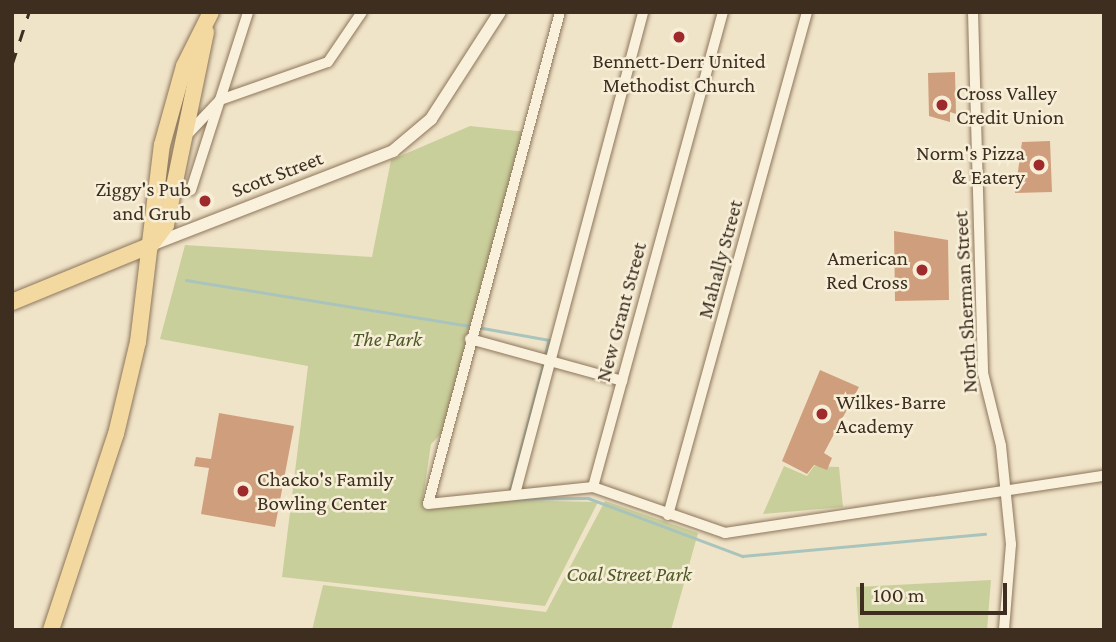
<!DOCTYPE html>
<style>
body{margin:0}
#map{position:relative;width:1116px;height:642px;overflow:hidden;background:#f0e4c8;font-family:"Crimson Pro",serif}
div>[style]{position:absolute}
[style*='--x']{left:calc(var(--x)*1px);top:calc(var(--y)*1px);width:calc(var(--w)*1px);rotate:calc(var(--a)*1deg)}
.green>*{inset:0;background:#c9cf9b}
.stream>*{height:2.5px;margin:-1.25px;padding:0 1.25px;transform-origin:1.25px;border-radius:1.25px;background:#a9c4bc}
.building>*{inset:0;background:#cf9f7d}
.roads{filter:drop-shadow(0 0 2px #8d765c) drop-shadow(0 0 2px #8d765c)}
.minor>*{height:10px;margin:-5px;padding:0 5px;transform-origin:5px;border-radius:5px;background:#faf1dc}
.tertiary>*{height:12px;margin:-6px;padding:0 6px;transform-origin:6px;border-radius:6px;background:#faf1dc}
.primary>*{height:16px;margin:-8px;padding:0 8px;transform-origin:8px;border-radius:8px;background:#f3d9a0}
.rail>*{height:2.5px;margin-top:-1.25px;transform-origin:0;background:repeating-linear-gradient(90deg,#3d2e20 0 12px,transparent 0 24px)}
.dots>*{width:19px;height:19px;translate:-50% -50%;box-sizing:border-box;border:4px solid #f7eed8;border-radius:50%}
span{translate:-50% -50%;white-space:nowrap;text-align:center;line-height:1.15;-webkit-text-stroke:5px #f7eed8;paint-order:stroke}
.poi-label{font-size:21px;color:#3d2e20}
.left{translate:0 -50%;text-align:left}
.right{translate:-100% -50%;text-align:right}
.street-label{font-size:21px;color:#3d2e20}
.park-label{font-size:21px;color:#4d5a26;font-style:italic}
.frame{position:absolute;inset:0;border:14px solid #3d2e20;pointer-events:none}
.scale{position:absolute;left:860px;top:583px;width:147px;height:32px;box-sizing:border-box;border:4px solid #3d2e20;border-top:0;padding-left:9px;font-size:21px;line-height:24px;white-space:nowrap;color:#3d2e20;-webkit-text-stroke:5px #f7eed8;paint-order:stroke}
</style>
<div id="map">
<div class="green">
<i style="clip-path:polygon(470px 126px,527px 132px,449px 426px,431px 444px,423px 498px,598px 502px,545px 606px,282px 577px,308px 366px,160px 339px,185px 245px,372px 257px,391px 160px)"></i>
<i style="clip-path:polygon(784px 466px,807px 476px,814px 466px,839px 467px,843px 507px,763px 514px)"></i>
<i style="clip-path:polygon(605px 501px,698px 533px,671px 630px,312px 630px,323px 585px,546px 612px)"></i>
<i style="clip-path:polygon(991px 580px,987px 630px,859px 630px,856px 587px)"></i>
</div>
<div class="stream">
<i style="--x:186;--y:280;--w:289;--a:9.2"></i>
<i style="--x:477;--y:327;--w:73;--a:10.2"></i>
<i style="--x:549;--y:340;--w:18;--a:103"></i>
<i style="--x:509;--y:493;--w:133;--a:-75.2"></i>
<i style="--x:507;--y:499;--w:81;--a:-0.7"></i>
<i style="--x:588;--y:498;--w:165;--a:20.6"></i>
<i style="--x:742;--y:556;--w:244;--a:-5.2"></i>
</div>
<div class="building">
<i style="clip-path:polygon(955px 72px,956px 114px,950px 112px,950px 122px,929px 116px,928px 73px)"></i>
<i style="clip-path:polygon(1050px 141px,1052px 192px,1015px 193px,1022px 142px)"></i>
<i style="clip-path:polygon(894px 231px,948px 240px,949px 300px,895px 301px)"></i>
<i style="clip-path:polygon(820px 370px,859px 387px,824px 453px,832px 458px,827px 470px,814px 465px,807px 474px,782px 461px)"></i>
<i style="clip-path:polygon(219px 413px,294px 426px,275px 527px,201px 514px,209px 468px,194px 466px,196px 457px,211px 459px)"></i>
</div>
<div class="roads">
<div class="minor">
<i style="--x:560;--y:12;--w:509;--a:105.02"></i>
<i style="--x:428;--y:504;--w:166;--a:-5.9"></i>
<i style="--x:593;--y:487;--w:140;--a:19.2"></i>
<i style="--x:725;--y:533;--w:383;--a:-8.6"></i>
<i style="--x:973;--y:12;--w:361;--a:88.4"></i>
<i style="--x:983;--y:373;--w:75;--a:76.1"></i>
<i style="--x:1001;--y:446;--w:99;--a:84.2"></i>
<i style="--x:1011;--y:544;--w:86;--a:94.7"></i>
<i style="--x:184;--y:138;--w:52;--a:-46.5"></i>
<i style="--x:220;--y:100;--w:114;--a:-19.4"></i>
<i style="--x:328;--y:62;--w:60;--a:-55.8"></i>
<i style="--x:191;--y:190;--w:187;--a:-72.2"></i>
<i style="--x:470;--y:339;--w:158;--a:15.4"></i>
<i style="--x:593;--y:487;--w:492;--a:-74.7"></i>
<i style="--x:515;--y:494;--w:499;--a:-75.1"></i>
<i style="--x:668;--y:515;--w:522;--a:-74.55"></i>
</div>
<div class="tertiary">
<i style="--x:151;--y:245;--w:260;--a:-21.2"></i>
<i style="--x:393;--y:151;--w:50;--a:-40.1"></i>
<i style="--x:431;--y:119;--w:127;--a:-57.2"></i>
</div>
<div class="primary">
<i style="--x:12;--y:302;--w:150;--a:-22.3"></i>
<i style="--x:151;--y:245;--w:25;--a:-53"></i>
<i style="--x:166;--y:225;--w:197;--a:-78.3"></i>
<i style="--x:51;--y:630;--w:206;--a:-71.7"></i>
<i style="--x:116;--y:434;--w:95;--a:-76.6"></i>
<i style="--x:138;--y:342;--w:198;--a:-83.1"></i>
<i style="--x:162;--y:145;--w:82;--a:-74.4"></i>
<i style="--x:184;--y:66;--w:60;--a:-63.4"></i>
</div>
</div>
<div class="rail">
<i style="--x:12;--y:64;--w:55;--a:-71.9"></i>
</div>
<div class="dots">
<i style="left:679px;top:37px;background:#9e2a2b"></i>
<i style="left:942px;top:105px;background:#9e2a2b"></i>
<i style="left:1039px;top:165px;background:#9e2a2b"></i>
<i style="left:205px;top:201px;background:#9e2a2b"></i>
<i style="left:922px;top:270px;background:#9e2a2b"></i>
<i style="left:822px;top:414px;background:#9e2a2b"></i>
<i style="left:243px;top:491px;background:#9e2a2b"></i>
</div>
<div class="poi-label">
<span style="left:679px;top:73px">Bennett-Derr United<br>Methodist Church</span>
<span class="left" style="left:956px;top:105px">Cross Valley<br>Credit Union</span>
<span class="right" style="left:1025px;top:165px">Norm's Pizza<br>&amp; Eatery</span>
<span class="right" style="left:191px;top:201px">Ziggy's Pub<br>and Grub</span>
<span class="right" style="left:908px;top:270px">American<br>Red Cross</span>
<span class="left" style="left:836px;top:414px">Wilkes-Barre<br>Academy</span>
<span class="left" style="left:257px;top:491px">Chacko's Family<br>Bowling Center</span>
</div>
<div class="street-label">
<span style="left:277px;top:174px;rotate:-21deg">Scott Street</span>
<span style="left:720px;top:259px;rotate:-75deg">Mahally Street</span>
<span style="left:965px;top:302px;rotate:-93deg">North Sherman Street</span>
<span style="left:621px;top:312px;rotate:-75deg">New Grant Street</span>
</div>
<div class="park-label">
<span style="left:387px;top:339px">The Park</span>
<span style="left:629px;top:574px">Coal Street Park</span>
</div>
<div class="frame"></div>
<div class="scale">100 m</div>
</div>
